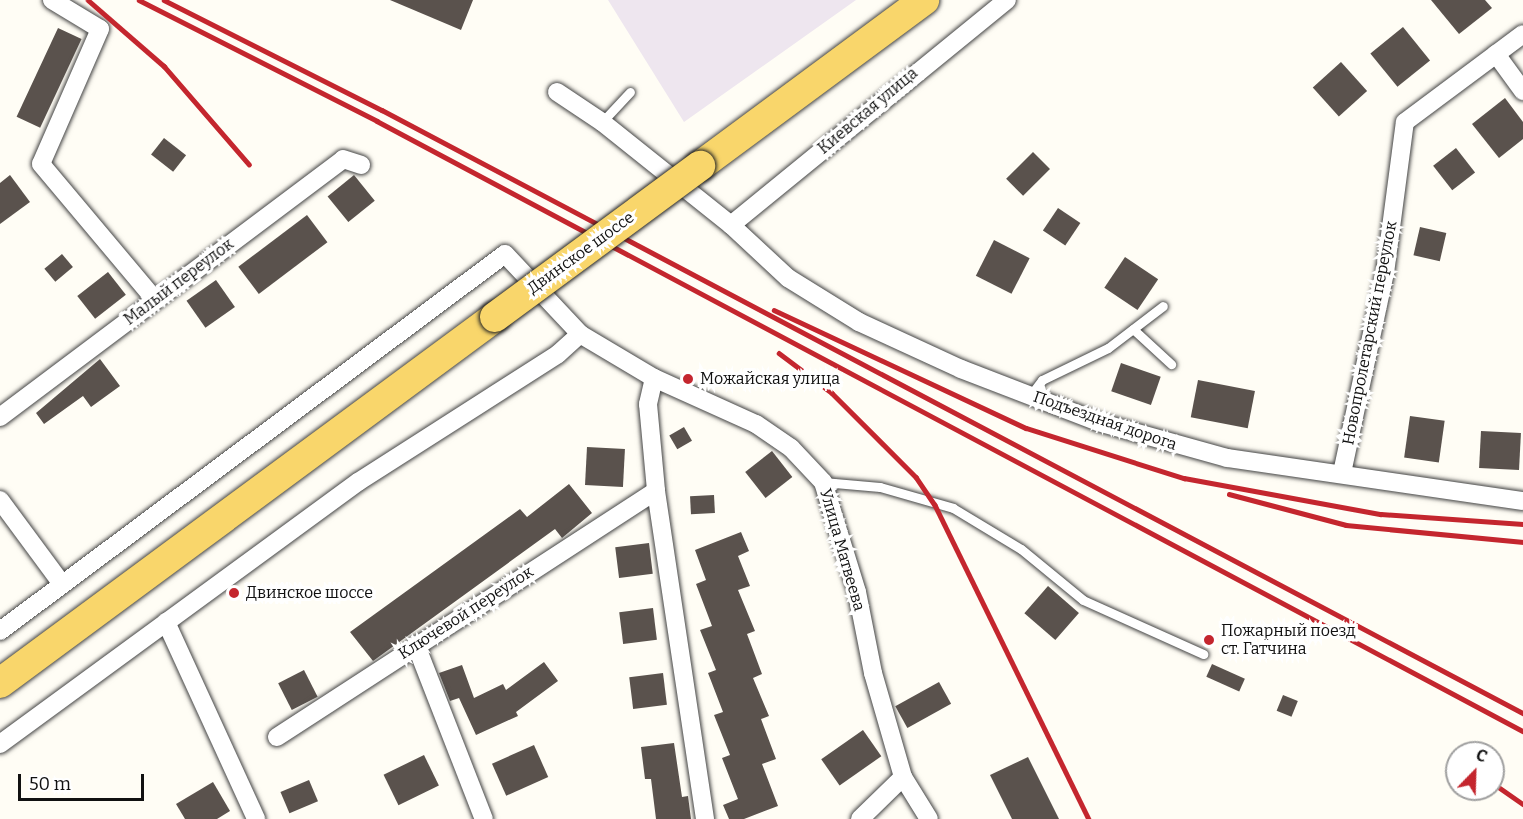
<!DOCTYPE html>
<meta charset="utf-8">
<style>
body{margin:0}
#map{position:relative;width:1523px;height:819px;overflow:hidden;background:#fffdf5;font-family:Bitter,serif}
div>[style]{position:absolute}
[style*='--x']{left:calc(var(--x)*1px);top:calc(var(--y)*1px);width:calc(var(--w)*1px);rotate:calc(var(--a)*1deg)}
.industrial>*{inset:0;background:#eee6ef}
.building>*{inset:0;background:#5a524d;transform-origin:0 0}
.roads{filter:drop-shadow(0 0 2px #444) drop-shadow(0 0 2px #444)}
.service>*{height:9px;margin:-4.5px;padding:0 4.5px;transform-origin:4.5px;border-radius:4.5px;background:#fff}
.minor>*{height:18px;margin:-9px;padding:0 9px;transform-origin:9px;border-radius:9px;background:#fff}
.primary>*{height:30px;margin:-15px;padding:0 15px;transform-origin:15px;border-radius:15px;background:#f9d66b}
.rail>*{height:4.5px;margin:-2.25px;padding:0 2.25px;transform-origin:2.25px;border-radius:2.25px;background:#c4262e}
.bridges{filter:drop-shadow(0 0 2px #222) drop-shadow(0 0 2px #222)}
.primary-bridge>*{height:30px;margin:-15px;padding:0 15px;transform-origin:15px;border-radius:15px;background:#f9d66b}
.dots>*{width:16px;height:16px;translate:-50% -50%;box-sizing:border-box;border:3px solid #fff;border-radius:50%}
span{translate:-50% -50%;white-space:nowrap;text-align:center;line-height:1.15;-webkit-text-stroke:6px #fff;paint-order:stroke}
.street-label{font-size:16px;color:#111}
.poi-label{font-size:16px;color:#111}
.left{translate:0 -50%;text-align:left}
.north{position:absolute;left:1445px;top:741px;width:60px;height:60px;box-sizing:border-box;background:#fff;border:2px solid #a0a0a0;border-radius:50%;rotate:23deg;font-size:16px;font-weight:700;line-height:24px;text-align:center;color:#111}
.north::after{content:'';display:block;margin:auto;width:21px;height:27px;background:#c4262e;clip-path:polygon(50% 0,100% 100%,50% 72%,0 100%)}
.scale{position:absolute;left:18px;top:774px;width:126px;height:27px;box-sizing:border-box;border:3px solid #111;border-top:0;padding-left:8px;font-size:18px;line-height:21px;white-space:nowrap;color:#111;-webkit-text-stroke:4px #fff;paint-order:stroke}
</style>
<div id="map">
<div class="industrial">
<i style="clip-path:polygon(608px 0,856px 0,684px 122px)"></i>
</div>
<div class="building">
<i style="clip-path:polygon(390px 0,473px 0,461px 30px)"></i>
<i style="clip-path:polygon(1431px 0,1485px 0,1492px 8px,1459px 34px)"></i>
<i style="left:1403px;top:27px;width:43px;height:42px;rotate:51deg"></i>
<i style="left:58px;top:28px;width:26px;height:98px;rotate:25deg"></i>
<i style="left:1341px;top:62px;width:39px;height:38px;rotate:48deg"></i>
<i style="clip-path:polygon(1505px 98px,1523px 122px,1523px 139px,1499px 158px,1472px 124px)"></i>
<i style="left:164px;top:138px;width:28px;height:21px;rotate:38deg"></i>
<i style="left:1456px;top:148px;width:31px;height:29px;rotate:52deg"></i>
<i style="left:1033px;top:152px;width:24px;height:38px;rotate:45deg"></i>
<i style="clip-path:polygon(10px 175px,30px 202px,0 224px,0 183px)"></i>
<i style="left:354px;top:175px;width:33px;height:34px;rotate:51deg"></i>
<i style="left:1058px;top:208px;width:27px;height:27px;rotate:34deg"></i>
<i style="left:307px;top:215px;width:34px;height:86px;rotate:53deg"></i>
<i style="left:1420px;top:227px;width:27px;height:29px;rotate:13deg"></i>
<i style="left:994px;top:240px;width:40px;height:40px;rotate:27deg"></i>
<i style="left:62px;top:254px;width:17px;height:23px;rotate:50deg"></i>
<i style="left:1125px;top:257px;width:40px;height:37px;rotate:34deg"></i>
<i style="left:108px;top:272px;width:29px;height:39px;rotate:52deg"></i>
<i style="left:216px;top:280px;width:33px;height:36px;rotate:55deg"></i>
<i style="clip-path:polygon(100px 359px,120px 386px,91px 407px,83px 396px,44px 424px,36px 413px)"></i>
<i style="left:1121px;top:363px;width:42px;height:30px;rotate:19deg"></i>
<i style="left:1198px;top:380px;width:58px;height:38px;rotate:11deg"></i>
<i style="left:1410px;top:416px;width:35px;height:42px;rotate:8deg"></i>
<i style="left:684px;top:427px;width:16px;height:17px;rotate:60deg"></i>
<i style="left:1481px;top:431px;width:40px;height:37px;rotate:3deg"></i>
<i style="left:587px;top:447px;width:38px;height:38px;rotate:3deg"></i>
<i style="left:772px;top:451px;width:33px;height:34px;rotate:52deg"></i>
<i style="clip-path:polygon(569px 484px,592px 513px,562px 538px,555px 529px,373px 661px,350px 632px,520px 509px,527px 517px)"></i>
<i style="left:714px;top:495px;width:18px;height:24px;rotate:87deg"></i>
<i style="clip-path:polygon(741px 532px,749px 551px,738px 556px,750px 586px,738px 590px,755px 631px,747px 634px,762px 674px,753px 678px,769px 716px,761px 719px,776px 759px,762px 764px,778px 806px,744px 819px,729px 819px,723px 805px,738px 799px,722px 758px,730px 755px,714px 715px,723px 712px,708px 673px,716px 670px,700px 630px,712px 626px,696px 584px,706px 580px,695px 550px)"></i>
<i style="left:649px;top:543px;width:31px;height:34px;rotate:83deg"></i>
<i style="left:1048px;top:586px;width:41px;height:36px;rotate:41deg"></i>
<i style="left:653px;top:608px;width:32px;height:34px;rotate:83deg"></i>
<i style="clip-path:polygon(544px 662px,558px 681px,516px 712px,518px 716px,476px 735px,459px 698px,450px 701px,439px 673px,462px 665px,474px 698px,503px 684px,506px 690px)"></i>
<i style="left:1212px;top:664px;width:36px;height:14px;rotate:24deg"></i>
<i style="left:304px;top:670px;width:30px;height:29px;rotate:63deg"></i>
<i style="left:663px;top:673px;width:32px;height:34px;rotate:83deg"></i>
<i style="left:939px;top:682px;width:25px;height:50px;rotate:61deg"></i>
<i style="left:1283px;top:695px;width:16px;height:17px;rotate:22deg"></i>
<i style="left:863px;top:730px;width:32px;height:51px;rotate:55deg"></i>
<i style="clip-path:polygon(674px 743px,682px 797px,688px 796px,691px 819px,656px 819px,651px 779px,645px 779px,641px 747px)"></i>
<i style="left:534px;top:745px;width:35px;height:46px;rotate:66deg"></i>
<i style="left:424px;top:755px;width:34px;height:45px;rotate:64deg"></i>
<i style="clip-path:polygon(1028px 757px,1059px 819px,1012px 819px,990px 775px)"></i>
<i style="left:309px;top:780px;width:23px;height:31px;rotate:67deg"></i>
<i style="clip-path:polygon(213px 782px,230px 811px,217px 819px,185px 819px,176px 804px)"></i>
</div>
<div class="roads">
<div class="service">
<i style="--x:602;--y:122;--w:41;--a:-47"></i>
<i style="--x:1133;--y:329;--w:52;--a:42.6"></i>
<i style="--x:1030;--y:396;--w:20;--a:-53"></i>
<i style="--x:1042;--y:380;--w:73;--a:-25.9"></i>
<i style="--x:1108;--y:348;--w:69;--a:-37.4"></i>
<i style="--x:823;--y:482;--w:57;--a:5"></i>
<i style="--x:880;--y:487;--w:76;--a:16"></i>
<i style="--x:953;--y:508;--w:79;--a:31.1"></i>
<i style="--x:1021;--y:549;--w:80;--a:39.4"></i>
<i style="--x:1083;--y:600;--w:132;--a:24.2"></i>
</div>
<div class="minor">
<i style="--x:52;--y:0;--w:56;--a:31.1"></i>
<i style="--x:100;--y:29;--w:147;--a:113.6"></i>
<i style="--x:41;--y:164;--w:177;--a:50"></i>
<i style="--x:1496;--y:54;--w:46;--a:53.9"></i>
<i style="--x:557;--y:92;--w:54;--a:33.7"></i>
<i style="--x:602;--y:122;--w:165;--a:38.6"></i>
<i style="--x:731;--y:225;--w:78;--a:42.9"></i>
<i style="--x:788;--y:278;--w:84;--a:31.8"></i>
<i style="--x:859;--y:322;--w:112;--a:24.7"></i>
<i style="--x:961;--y:369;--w:147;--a:21.1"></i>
<i style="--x:1098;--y:422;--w:134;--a:15.6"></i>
<i style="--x:1227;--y:458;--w:299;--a:8.3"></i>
<i style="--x:731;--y:225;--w:356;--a:-39.2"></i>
<i style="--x:654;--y:378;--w:27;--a:103"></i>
<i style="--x:648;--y:404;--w:87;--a:84.7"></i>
<i style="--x:656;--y:491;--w:332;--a:81.5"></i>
<i style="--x:0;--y:417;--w:429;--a:-36.9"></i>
<i style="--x:343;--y:159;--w:19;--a:18"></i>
<i style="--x:1342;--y:473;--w:205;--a:-77.9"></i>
<i style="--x:1385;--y:273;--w:152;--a:-82.5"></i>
<i style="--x:1405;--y:122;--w:147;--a:-36.7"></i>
<i style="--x:0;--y:500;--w:104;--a:53.6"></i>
<i style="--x:166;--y:622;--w:217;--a:65.4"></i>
<i style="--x:0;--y:631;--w:630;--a:-36.74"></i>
<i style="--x:505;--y:254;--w:110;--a:46.8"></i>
<i style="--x:580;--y:334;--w:86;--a:30.7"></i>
<i style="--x:654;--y:378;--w:112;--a:24.3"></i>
<i style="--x:756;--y:424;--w:42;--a:34.4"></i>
<i style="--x:791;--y:448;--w:47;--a:46.7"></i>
<i style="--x:823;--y:482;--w:115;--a:72.8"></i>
<i style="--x:857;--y:592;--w:83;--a:78.8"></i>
<i style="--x:873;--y:673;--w:108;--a:73.9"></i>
<i style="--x:903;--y:777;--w:49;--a:58.2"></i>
<i style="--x:416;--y:645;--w:187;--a:68.7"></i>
<i style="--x:277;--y:737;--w:452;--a:-33"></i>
<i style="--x:0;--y:744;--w:444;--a:-36.2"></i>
<i style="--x:358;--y:482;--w:237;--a:-32.6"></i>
<i style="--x:558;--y:354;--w:30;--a:-42"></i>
<i style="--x:860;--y:819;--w:60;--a:-44.3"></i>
</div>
<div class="primary">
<i style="--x:700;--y:166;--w:279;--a:-36.5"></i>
<i style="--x:0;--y:683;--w:616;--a:-36.48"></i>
</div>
</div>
<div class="rail">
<i style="--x:88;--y:0;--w:101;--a:41"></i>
<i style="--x:164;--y:66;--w:130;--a:49.1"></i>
<i style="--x:139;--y:0;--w:267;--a:26.9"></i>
<i style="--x:377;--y:121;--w:1298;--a:28.03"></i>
<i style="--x:164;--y:0;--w:244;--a:26.8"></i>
<i style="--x:382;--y:110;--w:1291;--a:27.86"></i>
<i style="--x:774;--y:310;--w:278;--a:25.1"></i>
<i style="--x:1026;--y:428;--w:166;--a:17.6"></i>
<i style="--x:1184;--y:478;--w:200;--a:10.4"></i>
<i style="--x:1381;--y:514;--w:142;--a:4"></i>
<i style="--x:779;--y:353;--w:66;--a:37"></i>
<i style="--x:832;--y:393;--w:119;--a:45"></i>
<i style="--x:916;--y:477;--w:34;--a:56"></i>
<i style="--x:935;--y:505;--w:350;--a:63.9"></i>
<i style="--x:1229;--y:494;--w:121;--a:14.8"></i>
<i style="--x:1346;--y:525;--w:178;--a:5.5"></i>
<i style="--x:1500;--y:788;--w:28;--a:35"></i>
</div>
<div class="bridges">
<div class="primary-bridge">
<i style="--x:495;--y:317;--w:255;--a:-36.4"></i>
</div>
</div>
<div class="dots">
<i style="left:688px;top:379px;background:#c4262e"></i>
<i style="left:234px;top:593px;background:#c4262e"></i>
<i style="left:1209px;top:640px;background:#c4262e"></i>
</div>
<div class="street-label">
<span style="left:868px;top:111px;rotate:-40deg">Киевская улица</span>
<span style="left:581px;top:253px;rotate:-36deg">Двинское шоссе</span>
<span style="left:179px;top:282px;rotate:-37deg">Малый переулок</span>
<span style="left:1370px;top:333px;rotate:-79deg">Новопролетарский переулок</span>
<span style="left:1105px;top:421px;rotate:19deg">Подъездная дорога</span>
<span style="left:842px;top:550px;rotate:74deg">Улица Матвеева</span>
<span style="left:466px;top:613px;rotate:-33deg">Ключевой переулок</span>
</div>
<div class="poi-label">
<span class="left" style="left:700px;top:379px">Можайская улица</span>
<span class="left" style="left:246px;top:593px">Двинское шоссе</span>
<span class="left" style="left:1221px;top:640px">Пожарный поезд<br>ст. Гатчина</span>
</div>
<div class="north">С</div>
<div class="scale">50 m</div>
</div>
